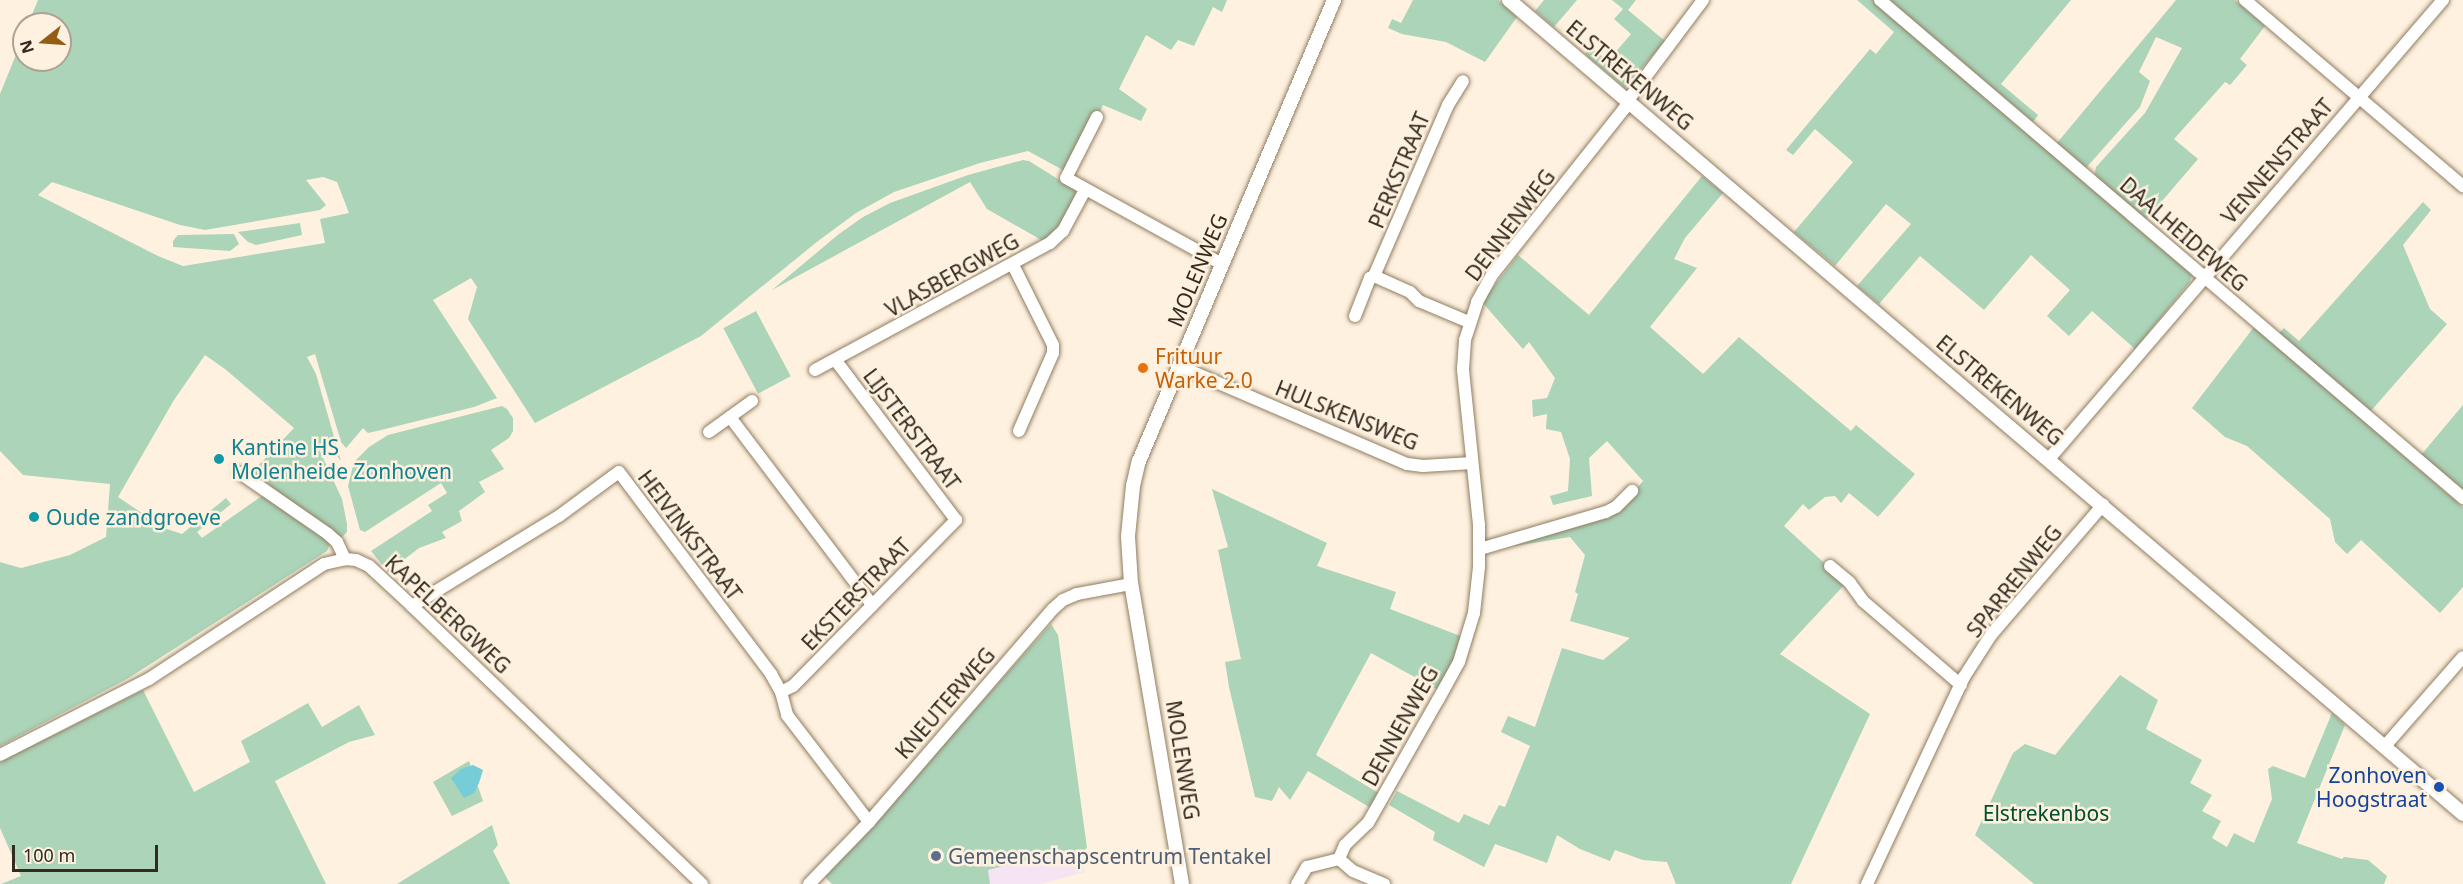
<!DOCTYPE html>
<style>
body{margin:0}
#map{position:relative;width:2463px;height:884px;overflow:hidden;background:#fef1df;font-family:"Noto Sans",sans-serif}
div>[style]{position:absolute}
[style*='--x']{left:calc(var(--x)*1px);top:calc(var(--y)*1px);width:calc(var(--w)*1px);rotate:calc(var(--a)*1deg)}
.education>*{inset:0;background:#f6e3f3}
.green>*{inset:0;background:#abd4b9;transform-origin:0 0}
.water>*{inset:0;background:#77cdd7}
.roads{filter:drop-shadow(0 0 2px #907d61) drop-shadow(0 0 2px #907d61)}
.minor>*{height:12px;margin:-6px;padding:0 6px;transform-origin:6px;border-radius:6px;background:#fff}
.tertiary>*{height:14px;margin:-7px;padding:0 7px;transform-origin:7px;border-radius:7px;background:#fff}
.dots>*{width:16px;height:16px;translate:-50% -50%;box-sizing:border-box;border:3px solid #fef1df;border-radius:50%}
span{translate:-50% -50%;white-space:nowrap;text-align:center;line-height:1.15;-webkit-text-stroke:5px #fef1df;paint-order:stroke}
.street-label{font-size:21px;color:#332b20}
.food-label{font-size:21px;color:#c56008}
.left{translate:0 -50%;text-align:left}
.culture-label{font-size:21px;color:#0d838f}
.transit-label{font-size:21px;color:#164399}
.right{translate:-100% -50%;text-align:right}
.park-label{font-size:21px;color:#004e2b}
.service-label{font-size:21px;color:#4e5e75}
.north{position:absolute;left:12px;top:12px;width:60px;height:60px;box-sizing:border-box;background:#fef1df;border:2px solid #ada293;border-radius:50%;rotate:253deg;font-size:16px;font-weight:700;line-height:24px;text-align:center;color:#332b20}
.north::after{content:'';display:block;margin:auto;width:21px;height:27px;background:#945d15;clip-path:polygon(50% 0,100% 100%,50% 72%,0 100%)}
.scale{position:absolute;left:12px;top:845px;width:146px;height:27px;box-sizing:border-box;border:3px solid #332b20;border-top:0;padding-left:8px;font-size:18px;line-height:21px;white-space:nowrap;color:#332b20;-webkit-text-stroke:4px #fef1df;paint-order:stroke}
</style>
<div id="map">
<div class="education">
<i style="clip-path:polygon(1067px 850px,1069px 856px,1080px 854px,1085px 872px,1040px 884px,990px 884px,987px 870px)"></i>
</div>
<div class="green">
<i style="clip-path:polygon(evenodd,38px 0,1227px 0,1222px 12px,1213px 7px,1194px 46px,1178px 40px,1171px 50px,1146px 35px,1119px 89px,1147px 109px,1141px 121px,1103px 105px,1072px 175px,1028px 151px,980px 163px,894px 192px,856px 213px,818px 241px,701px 336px,535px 423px,468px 319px,477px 287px,471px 278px,433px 300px,497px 398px,474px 407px,381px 430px,368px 433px,363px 428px,346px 448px,341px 442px,315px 354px,307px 357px,316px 374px,341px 461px,327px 442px,317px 445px,342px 499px,347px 524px,347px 532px,341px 538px,252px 472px,294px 428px,225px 369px,205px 355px,174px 400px,118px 497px,164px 528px,182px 534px,226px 498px,231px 504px,197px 532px,202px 538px,266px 493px,324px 538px,330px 544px,327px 551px,127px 679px,0 746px,0 562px,21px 568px,70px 555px,106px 537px,110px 484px,23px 475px,0 451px,0 94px,24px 35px,24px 60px,60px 60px,60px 24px,28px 24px,38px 0,323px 177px,337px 182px,349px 213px,320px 219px,325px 243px,183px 266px,158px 256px,38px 195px,52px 182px,180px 225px,205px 230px,320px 210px,326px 205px,306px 180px,323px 177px)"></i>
<i style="clip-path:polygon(1413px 0,1498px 0,1517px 17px,1485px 62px,1446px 42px,1402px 34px,1388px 28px,1392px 19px,1401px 23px)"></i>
<i style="clip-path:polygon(1544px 0,1577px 0,1554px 27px,1535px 11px)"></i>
<i style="clip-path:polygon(1612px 0,1636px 0,1628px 10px,1665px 41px,1625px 88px,1585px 54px,1591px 47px,1608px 61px,1631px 34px,1614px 19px,1623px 9px)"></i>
<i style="clip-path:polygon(1857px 0,1874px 0,2192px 275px,2190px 282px,2135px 349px,2092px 311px,2069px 336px,2047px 316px,2070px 290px,2031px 255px,1984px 310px,1920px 256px,1879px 304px,1857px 286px,1911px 224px,1886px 204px,1835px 266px,1794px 232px,1853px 162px,1815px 129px,1793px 155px,1786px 150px,1870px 49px,1876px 54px,1894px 32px)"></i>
<i style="clip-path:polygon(1888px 0,2071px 0,2001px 84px,2038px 115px,2033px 122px)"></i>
<i style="clip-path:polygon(2176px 0,2235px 0,2265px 26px,2240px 59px,2247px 65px,2230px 85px,2225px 82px,2174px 139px,2198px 159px,2145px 221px,2096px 178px,2095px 173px,2096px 167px,2145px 113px,2182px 48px,2156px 37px,2139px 72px,2150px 81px,2140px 107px,2086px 168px,2057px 143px)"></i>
<i style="clip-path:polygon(1023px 160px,1029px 161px,1074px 189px,1075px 195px,1060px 229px,1043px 241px,987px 209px,970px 182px,772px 290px,839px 234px,863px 217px,890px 203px,968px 175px)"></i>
<i style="clip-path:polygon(1702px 176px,1723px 193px,1685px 238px,1674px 259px,1697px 268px,1650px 327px,1703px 374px,1739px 337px,1851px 431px,1856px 425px,1915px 474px,1878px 517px,1849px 493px,1841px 503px,1835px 496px,1825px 497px,1809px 510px,1803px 504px,1784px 526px,1846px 583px,1780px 654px,1870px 714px,1791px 884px,1676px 884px,1667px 862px,1643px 860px,1615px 850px,1610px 861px,1580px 849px,1557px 835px,1547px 863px,1495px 844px,1484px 867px,1433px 840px,1435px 832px,1389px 805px,1397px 791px,1459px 823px,1464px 814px,1489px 825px,1499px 805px,1505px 807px,1530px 746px,1501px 732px,1508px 716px,1535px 727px,1562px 648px,1603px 660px,1630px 638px,1570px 621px,1578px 594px,1575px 592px,1585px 555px,1570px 537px,1515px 546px,1514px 541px,1629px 498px,1643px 481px,1607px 441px,1589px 458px,1592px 496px,1553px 505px,1550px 496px,1568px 491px,1570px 459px,1561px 432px,1546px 429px,1547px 414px,1533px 417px,1532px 400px,1547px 398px,1555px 378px,1529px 342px,1523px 349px,1482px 302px,1518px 255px,1589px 315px)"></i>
<i style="clip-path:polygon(2423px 202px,2431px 210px,2403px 245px,2430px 309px,2447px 324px,2370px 412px,2279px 333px,2284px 328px,2299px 341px)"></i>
<i style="clip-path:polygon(300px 223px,302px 235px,256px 245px,248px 242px,238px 232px)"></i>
<i style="clip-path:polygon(234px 234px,239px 244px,230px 251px,173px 247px,173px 241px,178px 235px)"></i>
<i style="left:756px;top:311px;width:74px;height:37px;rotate:62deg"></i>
<i style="clip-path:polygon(2254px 327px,2463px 507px,2463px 587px,2440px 613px,2361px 540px,2347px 554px,2335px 542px,2330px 519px,2247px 446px,2225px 437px,2192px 408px)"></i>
<i style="clip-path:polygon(2463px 405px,2463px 491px,2421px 455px)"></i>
<i style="clip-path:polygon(502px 406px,507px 409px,513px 418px,513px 431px,509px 438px,491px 450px,504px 469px,479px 482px,485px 492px,459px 511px,462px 521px,442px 532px,446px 538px,419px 548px,388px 572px,371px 551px,432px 511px,428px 505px,447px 493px,441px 483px,365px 532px,360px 530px,348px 486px,354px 462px,369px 447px,388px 435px)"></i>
<i style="clip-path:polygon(1212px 489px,1327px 543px,1317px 566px,1396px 592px,1390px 609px,1463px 637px,1440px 691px,1371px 653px,1320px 747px,1316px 755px,1380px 794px,1371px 808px,1308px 771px,1290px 800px,1279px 787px,1272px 801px,1255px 797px,1229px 687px,1225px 662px,1241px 659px,1218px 550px,1228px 547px)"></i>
<i style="clip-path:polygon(1051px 624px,1058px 635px,1087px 848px,1080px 854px,1069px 856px,1067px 850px,988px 870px,990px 884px,832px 884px,825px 877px)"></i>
<i style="clip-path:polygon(2120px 675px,2158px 700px,2146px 729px,2202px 760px,2190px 783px,2212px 795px,2202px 811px,2221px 821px,2212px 838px,2227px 847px,2234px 833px,2254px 843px,2272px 799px,2268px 769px,2273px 766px,2305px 778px,2332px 713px,2345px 725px,2297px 843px,2342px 859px,2344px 857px,2368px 860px,2387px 876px,2384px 884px,2034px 884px,1975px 835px,2013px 753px,2025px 744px,2055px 755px)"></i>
<i style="clip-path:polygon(143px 690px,194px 792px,250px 762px,241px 741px,308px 703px,322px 727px,359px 705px,375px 735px,349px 742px,275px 781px,326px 884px,1px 884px,21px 876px,0 828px,0 762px)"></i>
<i style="clip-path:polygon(469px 761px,483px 801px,452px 816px,433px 782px)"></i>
<i style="clip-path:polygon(492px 825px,498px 845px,493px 851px,510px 884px,397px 884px)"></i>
</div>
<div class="water">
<i style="clip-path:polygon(473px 765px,483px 770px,479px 783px,474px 793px,464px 798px,451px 778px,461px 769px)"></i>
</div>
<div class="roads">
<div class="minor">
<i style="--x:1880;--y:0;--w:767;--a:40.5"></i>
<i style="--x:2245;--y:0;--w:287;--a:40.5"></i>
<i style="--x:1097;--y:117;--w:68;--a:116.9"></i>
<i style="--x:1066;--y:178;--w:178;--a:28.9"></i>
<i style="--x:1013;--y:265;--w:89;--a:63.4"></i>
<i style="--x:1053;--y:345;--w:8;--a:90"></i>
<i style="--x:1053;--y:353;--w:85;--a:113.6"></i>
<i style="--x:1374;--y:276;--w:186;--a:-66.6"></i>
<i style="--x:1448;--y:105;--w:28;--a:-58"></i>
<i style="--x:1355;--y:316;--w:41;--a:-68.5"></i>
<i style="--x:1370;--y:278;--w:4;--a:-27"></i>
<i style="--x:1374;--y:276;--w:39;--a:24"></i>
<i style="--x:1410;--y:292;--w:13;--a:45"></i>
<i style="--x:1419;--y:301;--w:54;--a:22.8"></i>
<i style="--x:1179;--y:366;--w:248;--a:23.3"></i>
<i style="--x:1407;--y:464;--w:16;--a:7"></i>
<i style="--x:1423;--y:466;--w:49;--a:-3.5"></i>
<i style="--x:815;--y:370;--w:267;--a:-28.4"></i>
<i style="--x:1050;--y:243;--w:18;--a:-43"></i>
<i style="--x:1063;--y:231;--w:47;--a:-61.8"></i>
<i style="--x:730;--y:417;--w:236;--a:52.9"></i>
<i style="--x:709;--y:432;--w:53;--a:-35.8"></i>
<i style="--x:2049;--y:459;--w:605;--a:-49.36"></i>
<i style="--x:240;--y:473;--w:107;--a:34.7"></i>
<i style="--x:328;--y:534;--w:12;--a:42"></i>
<i style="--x:337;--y:542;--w:19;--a:65"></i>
<i style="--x:1480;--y:549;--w:131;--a:-16.4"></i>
<i style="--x:1606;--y:512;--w:11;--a:-27"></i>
<i style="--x:1616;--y:507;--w:23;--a:-45"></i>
<i style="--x:1830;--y:566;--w:26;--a:40"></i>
<i style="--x:1850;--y:583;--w:22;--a:54"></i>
<i style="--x:1863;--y:601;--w:129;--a:40.6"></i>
<i style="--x:412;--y:606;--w:172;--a:-31.5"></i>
<i style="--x:559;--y:516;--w:74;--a:-36.3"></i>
<i style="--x:619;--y:472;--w:253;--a:53"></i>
<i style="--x:771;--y:674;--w:21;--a:61"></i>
<i style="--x:781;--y:692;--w:24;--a:75"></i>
<i style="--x:787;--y:715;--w:135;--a:52.5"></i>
<i style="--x:781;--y:692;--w:13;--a:-27"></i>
<i style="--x:793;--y:686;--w:233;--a:-45.5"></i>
<i style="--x:956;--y:520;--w:199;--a:-127"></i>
<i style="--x:2385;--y:746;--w:118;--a:-48.8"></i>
<i style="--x:0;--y:755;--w:167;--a:-27"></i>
<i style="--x:149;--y:679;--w:209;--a:-33.3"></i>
<i style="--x:324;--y:564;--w:22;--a:-13"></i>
<i style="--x:345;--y:559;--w:11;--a:5"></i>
<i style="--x:356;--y:560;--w:14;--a:25"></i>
<i style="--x:369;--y:566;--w:59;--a:42.9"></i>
<i style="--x:412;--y:606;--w:402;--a:43.8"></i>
<i style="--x:1339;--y:859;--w:15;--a:-67"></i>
<i style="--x:1345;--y:845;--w:32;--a:-44"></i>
<i style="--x:1368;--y:823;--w:142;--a:-60.4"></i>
<i style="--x:1438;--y:700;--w:43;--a:-61.1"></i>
<i style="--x:1459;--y:662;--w:51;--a:-73"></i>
<i style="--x:1474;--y:613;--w:46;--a:-83.8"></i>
<i style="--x:1479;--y:567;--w:42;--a:-90"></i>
<i style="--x:1479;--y:525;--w:157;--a:-95.9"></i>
<i style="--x:1463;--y:369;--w:29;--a:-86"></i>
<i style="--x:1465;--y:340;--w:40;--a:-72"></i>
<i style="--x:1477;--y:302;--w:31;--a:-61"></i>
<i style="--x:1492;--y:275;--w:212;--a:-51.5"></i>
<i style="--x:1624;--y:109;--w:15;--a:-62"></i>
<i style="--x:1631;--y:96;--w:120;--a:-53.1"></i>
<i style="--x:1339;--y:859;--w:18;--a:41"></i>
<i style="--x:1353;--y:871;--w:34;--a:23"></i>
<i style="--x:809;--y:884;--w:86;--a:-45.9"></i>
<i style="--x:869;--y:822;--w:281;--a:-49.2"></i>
<i style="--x:1053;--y:609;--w:13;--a:-42"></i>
<i style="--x:1063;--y:600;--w:15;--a:-23"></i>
<i style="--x:1077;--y:594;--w:55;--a:-10.5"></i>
<i style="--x:1297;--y:884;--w:20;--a:-60"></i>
<i style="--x:1307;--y:867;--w:33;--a:-14"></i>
<i style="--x:1867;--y:884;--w:229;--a:-64.9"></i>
<i style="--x:1964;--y:677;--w:50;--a:-57.3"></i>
<i style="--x:1991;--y:635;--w:172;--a:-49.3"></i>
</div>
<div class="tertiary">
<i style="--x:1509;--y:0;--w:1254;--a:40.47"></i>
<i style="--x:1182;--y:884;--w:304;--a:-99.6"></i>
<i style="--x:1131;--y:584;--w:48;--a:-93.6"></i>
<i style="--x:1128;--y:536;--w:50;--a:-84.3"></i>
<i style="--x:1133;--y:486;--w:26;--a:-77"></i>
<i style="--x:1139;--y:461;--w:501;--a:-67.07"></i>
</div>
</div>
<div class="dots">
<i style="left:1143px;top:368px;background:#e8710a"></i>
<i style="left:219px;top:459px;background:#0f9aa8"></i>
<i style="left:34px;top:517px;background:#0f9aa8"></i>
<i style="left:2439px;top:787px;background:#1a4fb4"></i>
<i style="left:936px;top:856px;background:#5c6f8a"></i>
</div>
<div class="street-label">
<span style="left:1630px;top:75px;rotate:40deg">ELSTREKENWEG</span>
<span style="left:2277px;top:161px;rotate:-49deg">VENNENSTRAAT</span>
<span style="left:1399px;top:170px;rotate:-67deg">PERKSTRAAT</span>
<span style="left:1510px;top:225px;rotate:-53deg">DENNENWEG</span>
<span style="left:2184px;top:234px;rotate:41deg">DAALHEIDEWEG</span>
<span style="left:1197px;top:270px;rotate:-67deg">MOLENWEG</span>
<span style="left:952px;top:275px;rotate:-29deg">VLASBERGWEG</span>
<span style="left:2000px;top:390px;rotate:40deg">ELSTREKENWEG</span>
<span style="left:1347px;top:415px;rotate:22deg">HULSKENSWEG</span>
<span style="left:912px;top:429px;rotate:53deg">LIJSTERSTRAAT</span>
<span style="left:690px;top:535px;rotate:53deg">HEIVINKSTRAAT</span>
<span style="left:2014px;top:581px;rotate:-51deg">SPARRENWEG</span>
<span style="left:856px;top:594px;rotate:-46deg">EKSTERSTRAAT</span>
<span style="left:448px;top:614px;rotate:43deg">KAPELBERGWEG</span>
<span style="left:945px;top:703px;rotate:-49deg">KNEUTERWEG</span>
<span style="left:1400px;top:726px;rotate:-61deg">DENNENWEG</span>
<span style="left:1183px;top:760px;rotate:81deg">MOLENWEG</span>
</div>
<div class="food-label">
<span class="left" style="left:1155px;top:368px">Frituur<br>Warke 2.0</span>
</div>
<div class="culture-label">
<span class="left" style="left:231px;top:459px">Kantine HS<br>Molenheide Zonhoven</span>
<span class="left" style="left:46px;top:517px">Oude zandgroeve</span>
</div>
<div class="transit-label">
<span class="right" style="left:2427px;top:787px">Zonhoven<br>Hoogstraat</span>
</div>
<div class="park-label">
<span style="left:2046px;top:813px">Elstrekenbos</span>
</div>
<div class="service-label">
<span class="left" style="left:948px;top:856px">Gemeenschapscentrum Tentakel</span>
</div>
<div class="north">N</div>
<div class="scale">100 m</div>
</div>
